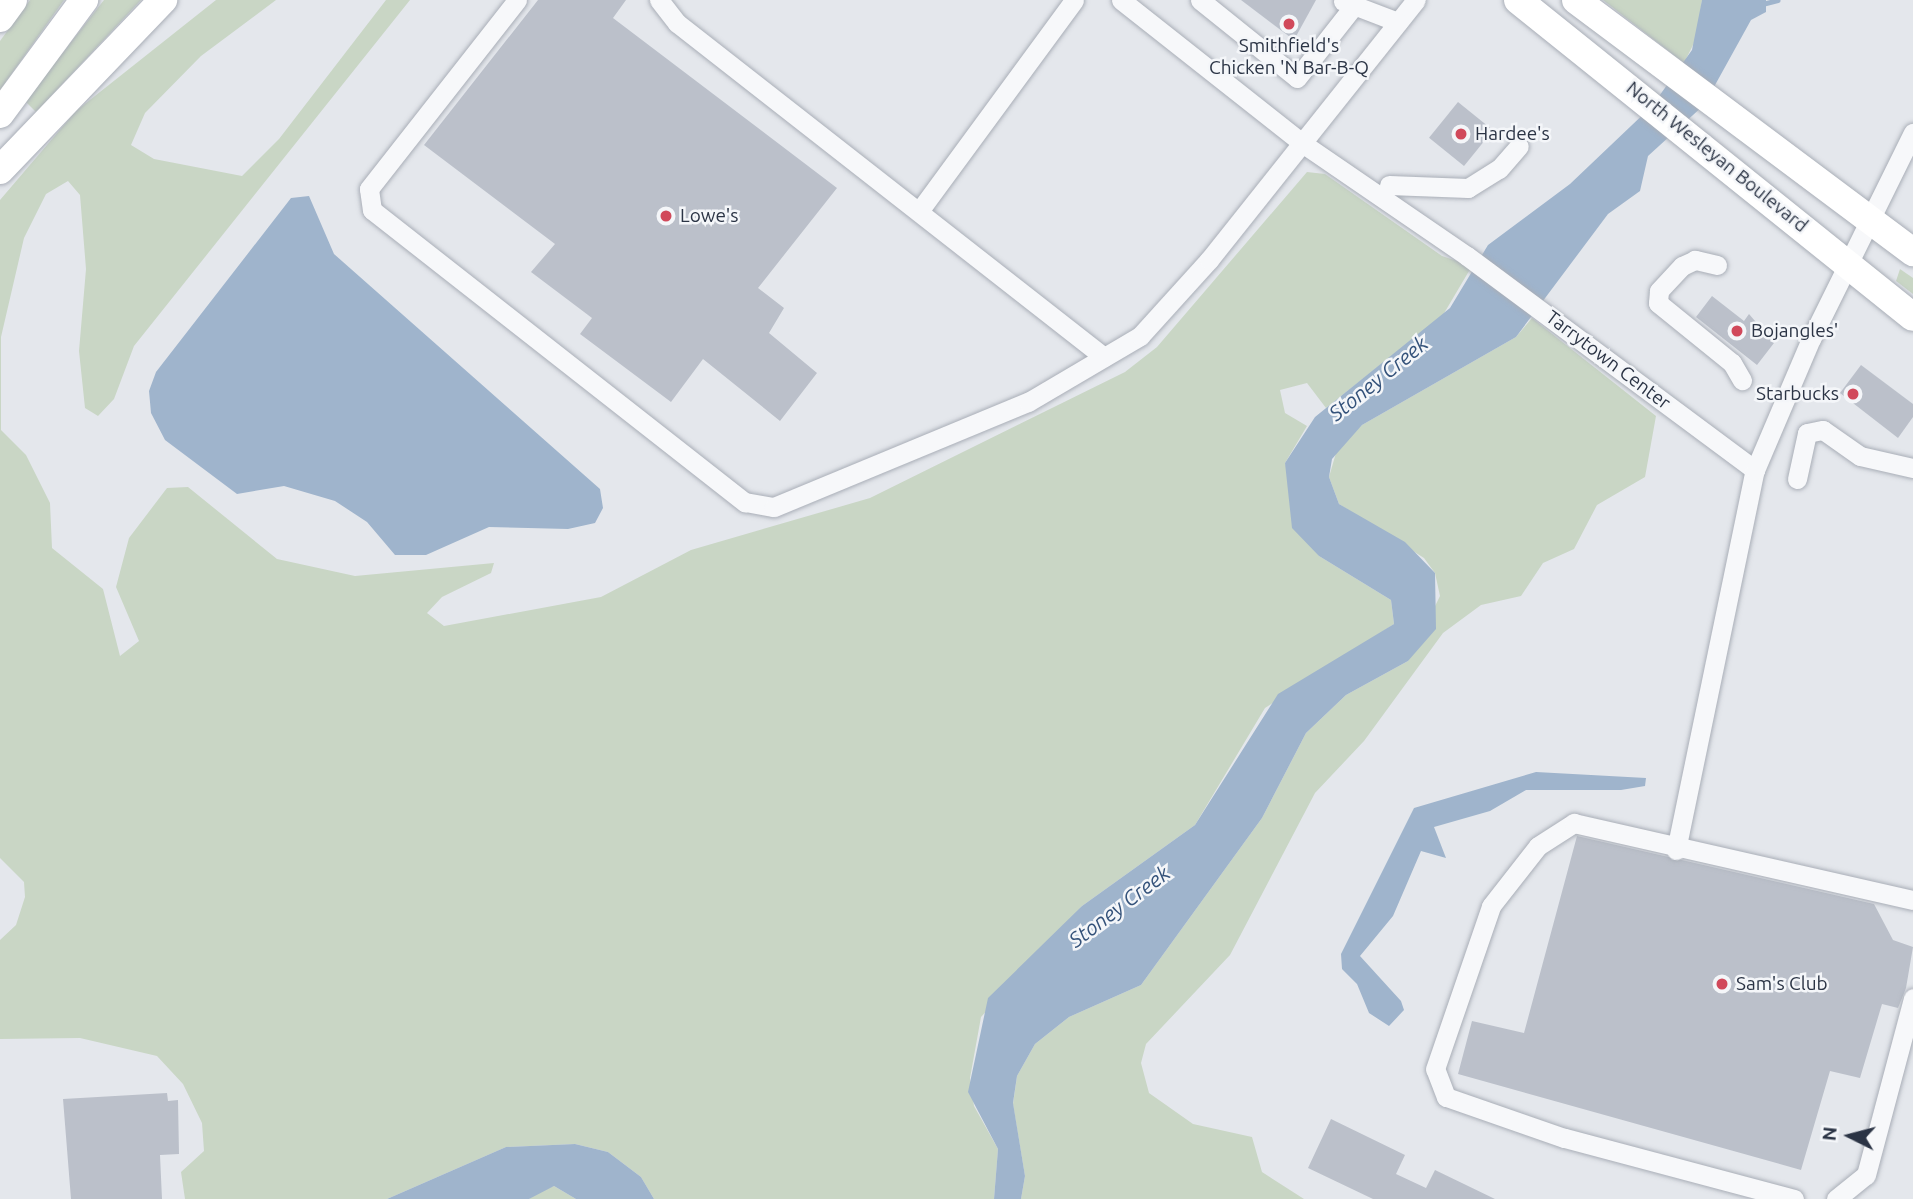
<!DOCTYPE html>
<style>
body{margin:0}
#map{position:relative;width:1913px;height:1199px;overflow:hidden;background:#e4e7ec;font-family:Ubuntu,sans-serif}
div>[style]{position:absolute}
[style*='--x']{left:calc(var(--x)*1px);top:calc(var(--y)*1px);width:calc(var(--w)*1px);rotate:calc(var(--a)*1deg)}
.green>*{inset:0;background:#c9d6c5}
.water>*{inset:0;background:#9fb4cc}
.stream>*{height:5px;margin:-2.5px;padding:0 2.5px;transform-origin:2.5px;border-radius:2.5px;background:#9fb4cc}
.building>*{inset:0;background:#bbc0ca;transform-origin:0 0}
.roads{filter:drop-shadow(0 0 2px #a9aeb7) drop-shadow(0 0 2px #a9aeb7)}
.minor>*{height:19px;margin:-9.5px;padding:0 9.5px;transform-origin:9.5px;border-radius:9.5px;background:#f7f8fa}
.highway>*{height:28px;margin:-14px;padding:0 14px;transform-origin:14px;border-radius:14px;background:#fff}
.dots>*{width:19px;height:19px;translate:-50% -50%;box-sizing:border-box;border:4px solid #f4f6f9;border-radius:50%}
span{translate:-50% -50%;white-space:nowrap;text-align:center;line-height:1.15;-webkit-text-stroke:5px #f4f6f9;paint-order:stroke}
.poi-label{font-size:19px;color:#2b3445}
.left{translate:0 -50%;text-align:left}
.right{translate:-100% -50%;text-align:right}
.street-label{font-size:19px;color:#2b3445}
.water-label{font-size:21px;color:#34527a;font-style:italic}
.north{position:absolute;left:1815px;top:1101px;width:70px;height:70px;-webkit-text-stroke:5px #f4f6f9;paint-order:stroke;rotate:276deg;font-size:19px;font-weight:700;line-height:28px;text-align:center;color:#2b3445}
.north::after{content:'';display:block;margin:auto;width:24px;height:32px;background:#2b3445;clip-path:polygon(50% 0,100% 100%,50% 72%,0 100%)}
</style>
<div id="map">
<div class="green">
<i style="clip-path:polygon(30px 0,64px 0,0 90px,0 41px)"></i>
<i style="clip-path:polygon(104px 0,141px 0,36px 112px,25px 101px)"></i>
<i style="clip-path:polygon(216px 0,276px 0,201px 56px,145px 113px,131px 145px,154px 159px,242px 176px,279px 139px,386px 0,410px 0,134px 346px,114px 399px,98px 416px,85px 408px,79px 351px,86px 269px,80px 195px,68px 181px,46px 194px,24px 238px,1px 337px,1px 430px,26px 455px,50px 503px,52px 548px,103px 589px,120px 656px,139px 641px,116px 587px,129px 538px,167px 488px,188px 487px,277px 559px,355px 576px,494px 563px,491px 573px,442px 597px,427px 613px,444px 626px,601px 597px,691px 550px,870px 498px,1125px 372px,1157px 347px,1307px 172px,1325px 174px,1442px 256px,1472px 266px,1443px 315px,1326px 408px,1307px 383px,1280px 390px,1285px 413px,1307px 426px,1285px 463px,1319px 556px,1391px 600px,1394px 624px,1265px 708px,1195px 825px,1082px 906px,981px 1017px,970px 1078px,974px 1106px,998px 1149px,994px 1199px,654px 1199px,641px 1177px,608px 1152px,575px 1144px,506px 1147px,387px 1199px,185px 1199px,181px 1172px,204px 1151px,202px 1123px,183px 1084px,157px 1056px,80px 1038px,0 1039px,0 940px,16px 925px,25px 897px,24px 882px,0 858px,0 200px,76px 111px)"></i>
<i style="clip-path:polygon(1603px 0,1702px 0,1696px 39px,1684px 63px)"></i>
<i style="clip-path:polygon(1900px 269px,1913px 278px,1913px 294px,1896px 281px)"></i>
<i style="clip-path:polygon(1532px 318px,1656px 416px,1645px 477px,1597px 505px,1574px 549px,1543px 563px,1521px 596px,1481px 605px,1443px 633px,1364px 741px,1315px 793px,1230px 955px,1146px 1044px,1141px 1063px,1149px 1093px,1193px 1124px,1252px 1137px,1262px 1172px,1304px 1199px,1021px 1199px,1025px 1176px,1013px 1104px,1017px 1076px,1035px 1044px,1069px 1017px,1141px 985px,1262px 818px,1306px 733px,1346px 695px,1408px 661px,1440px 596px,1435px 573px,1424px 558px,1339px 504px,1329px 477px,1338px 446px,1362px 425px,1516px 337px)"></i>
<i style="clip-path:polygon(554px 1186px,576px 1199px,529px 1199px,540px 1191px)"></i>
</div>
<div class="water">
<i style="clip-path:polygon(1702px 0,1766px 0,1766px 12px,1751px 20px,1704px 105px,1648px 156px,1640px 191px,1608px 214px,1516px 337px,1362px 425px,1332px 459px,1329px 477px,1339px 504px,1405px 542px,1435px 573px,1436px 629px,1408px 661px,1346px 695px,1306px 733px,1262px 818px,1141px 985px,1069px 1017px,1035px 1044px,1017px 1076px,1013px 1103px,1025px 1176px,1021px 1199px,994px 1199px,998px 1149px,968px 1092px,988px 998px,1082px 906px,1195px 825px,1278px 694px,1394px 624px,1391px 600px,1319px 556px,1292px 528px,1285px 463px,1315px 417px,1450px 308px,1488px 245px,1570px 184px,1652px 106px,1692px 50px)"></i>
<i style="clip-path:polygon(309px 196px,334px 254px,600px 489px,603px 508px,595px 523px,568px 529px,489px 527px,426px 555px,395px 555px,367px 522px,335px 501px,284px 486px,237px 494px,165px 440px,151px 413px,149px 391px,156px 372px,291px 198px)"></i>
<i style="clip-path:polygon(1536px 772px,1646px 778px,1645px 786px,1621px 790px,1526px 790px,1490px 811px,1434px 827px,1446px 858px,1421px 851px,1393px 916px,1360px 956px,1401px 1001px,1404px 1010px,1389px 1026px,1369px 1013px,1357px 984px,1342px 969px,1341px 954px,1414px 808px)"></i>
<i style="clip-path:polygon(575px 1144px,608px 1152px,641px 1177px,654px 1199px,576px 1199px,554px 1186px,529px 1199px,387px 1199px,506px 1147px)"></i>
</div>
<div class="stream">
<i style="--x:1762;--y:4;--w:16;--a:-14"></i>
</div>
<div class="building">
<i style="clip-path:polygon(538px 0,626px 0,613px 18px,837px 188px,758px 288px,784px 308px,769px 333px,817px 373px,780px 421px,703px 359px,671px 402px,580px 334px,592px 318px,531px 272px,555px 244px,424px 145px)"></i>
<i style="clip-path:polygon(1241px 0,1316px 0,1294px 40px)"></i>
<i style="left:1458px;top:102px;width:45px;height:46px;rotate:39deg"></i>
<i style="clip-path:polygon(1712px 296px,1744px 321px,1749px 314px,1774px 343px,1757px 365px,1696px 317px)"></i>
<i style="clip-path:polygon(1861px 365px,1913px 404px,1913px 417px,1898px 438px,1840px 393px)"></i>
<i style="clip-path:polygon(1577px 836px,1874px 904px,1893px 940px,1913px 947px,1906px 988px,1898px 1008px,1882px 1004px,1860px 1078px,1830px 1071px,1801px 1170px,1458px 1074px,1472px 1021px,1524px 1033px)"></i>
<i style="clip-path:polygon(167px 1093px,168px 1101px,178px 1100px,179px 1154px,160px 1155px,162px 1199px,71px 1199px,63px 1099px)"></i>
<i style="clip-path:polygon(1331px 1119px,1405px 1155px,1396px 1174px,1426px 1188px,1435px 1170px,1495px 1199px,1373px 1199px,1308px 1168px)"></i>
</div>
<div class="roads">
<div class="minor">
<i style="--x:517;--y:0;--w:240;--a:128.1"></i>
<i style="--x:369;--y:189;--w:21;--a:82"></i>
<i style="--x:372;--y:210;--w:474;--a:38.1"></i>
<i style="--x:745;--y:502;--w:29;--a:10"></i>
<i style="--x:774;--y:507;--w:275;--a:-22.5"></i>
<i style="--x:1028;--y:402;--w:130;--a:-30.5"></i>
<i style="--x:1140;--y:336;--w:103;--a:-47.8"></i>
<i style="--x:1209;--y:260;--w:332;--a:-51.5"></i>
<i style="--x:659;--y:0;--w:29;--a:52"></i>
<i style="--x:677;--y:23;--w:542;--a:38.03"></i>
<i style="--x:1121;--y:0;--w:231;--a:38.3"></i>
<i style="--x:1302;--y:143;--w:200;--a:34.4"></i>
<i style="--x:1467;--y:256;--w:359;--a:36.6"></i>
<i style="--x:1200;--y:0;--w:124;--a:38.8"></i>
<i style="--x:1297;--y:78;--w:89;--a:-51.8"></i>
<i style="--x:1343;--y:1;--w:59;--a:20.9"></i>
<i style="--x:1389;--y:185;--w:79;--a:2.2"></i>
<i style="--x:1468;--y:188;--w:36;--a:-32"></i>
<i style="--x:1499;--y:169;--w:30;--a:-49"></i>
<i style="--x:920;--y:210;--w:260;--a:-53.7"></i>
<i style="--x:1717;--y:265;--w:23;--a:-167"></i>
<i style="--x:1695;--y:260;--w:14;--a:155"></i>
<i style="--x:1682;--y:266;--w:34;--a:133"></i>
<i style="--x:1659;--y:291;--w:12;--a:95"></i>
<i style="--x:1658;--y:303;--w:95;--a:39"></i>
<i style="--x:1732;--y:363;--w:20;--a:60"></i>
<i style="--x:1797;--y:479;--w:47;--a:-77.7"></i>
<i style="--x:1807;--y:433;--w:16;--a:-11"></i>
<i style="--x:1823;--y:430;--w:45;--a:35.1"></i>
<i style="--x:1860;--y:456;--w:54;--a:12.8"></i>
<i style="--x:1676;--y:850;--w:388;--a:-78.3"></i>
<i style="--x:1755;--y:470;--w:142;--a:-66.9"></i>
<i style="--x:1811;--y:339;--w:230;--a:-63.7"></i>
<i style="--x:1794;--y:1199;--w:238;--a:-165.1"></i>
<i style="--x:1564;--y:1138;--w:125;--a:-160.8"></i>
<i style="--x:1446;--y:1097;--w:30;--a:-111"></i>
<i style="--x:1435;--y:1069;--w:172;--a:-71"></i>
<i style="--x:1491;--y:906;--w:76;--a:-51.9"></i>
<i style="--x:1538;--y:846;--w:43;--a:-32.6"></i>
<i style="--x:1574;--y:823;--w:348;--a:12.8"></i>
<i style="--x:1836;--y:1199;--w:38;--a:-39"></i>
<i style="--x:1866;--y:1175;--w:183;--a:-75.1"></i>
</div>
<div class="highway">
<i style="--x:1518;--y:0;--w:506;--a:38.75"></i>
<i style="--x:1576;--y:0;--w:421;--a:36.8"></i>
<i style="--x:0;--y:18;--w:22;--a:-54"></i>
<i style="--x:0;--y:114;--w:142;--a:-53.6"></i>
<i style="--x:0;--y:170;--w:236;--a:-46.2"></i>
</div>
</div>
<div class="dots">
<i style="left:1289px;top:24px;background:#d1495b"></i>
<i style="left:1461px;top:134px;background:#d1495b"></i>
<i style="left:666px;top:216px;background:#d1495b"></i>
<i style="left:1737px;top:331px;background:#d1495b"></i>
<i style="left:1853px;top:394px;background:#d1495b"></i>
<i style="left:1722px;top:984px;background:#d1495b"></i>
</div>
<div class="poi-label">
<span style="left:1289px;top:57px">Smithfield's<br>Chicken 'N Bar-B-Q</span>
<span class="left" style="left:1475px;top:134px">Hardee's</span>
<span class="left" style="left:680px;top:216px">Lowe's</span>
<span class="left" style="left:1751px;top:331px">Bojangles'</span>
<span class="right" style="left:1839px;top:394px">Starbucks</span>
<span class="left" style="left:1736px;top:984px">Sam's Club</span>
</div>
<div class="street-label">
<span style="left:1717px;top:157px;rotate:39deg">North Wesleyan Boulevard</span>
<span style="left:1608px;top:360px;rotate:37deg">Tarrytown Center</span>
</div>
<div class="water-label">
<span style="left:1378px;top:378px;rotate:-39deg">Stoney Creek</span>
<span style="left:1119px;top:906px;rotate:-37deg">Stoney Creek</span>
</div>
<div class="north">N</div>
</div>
